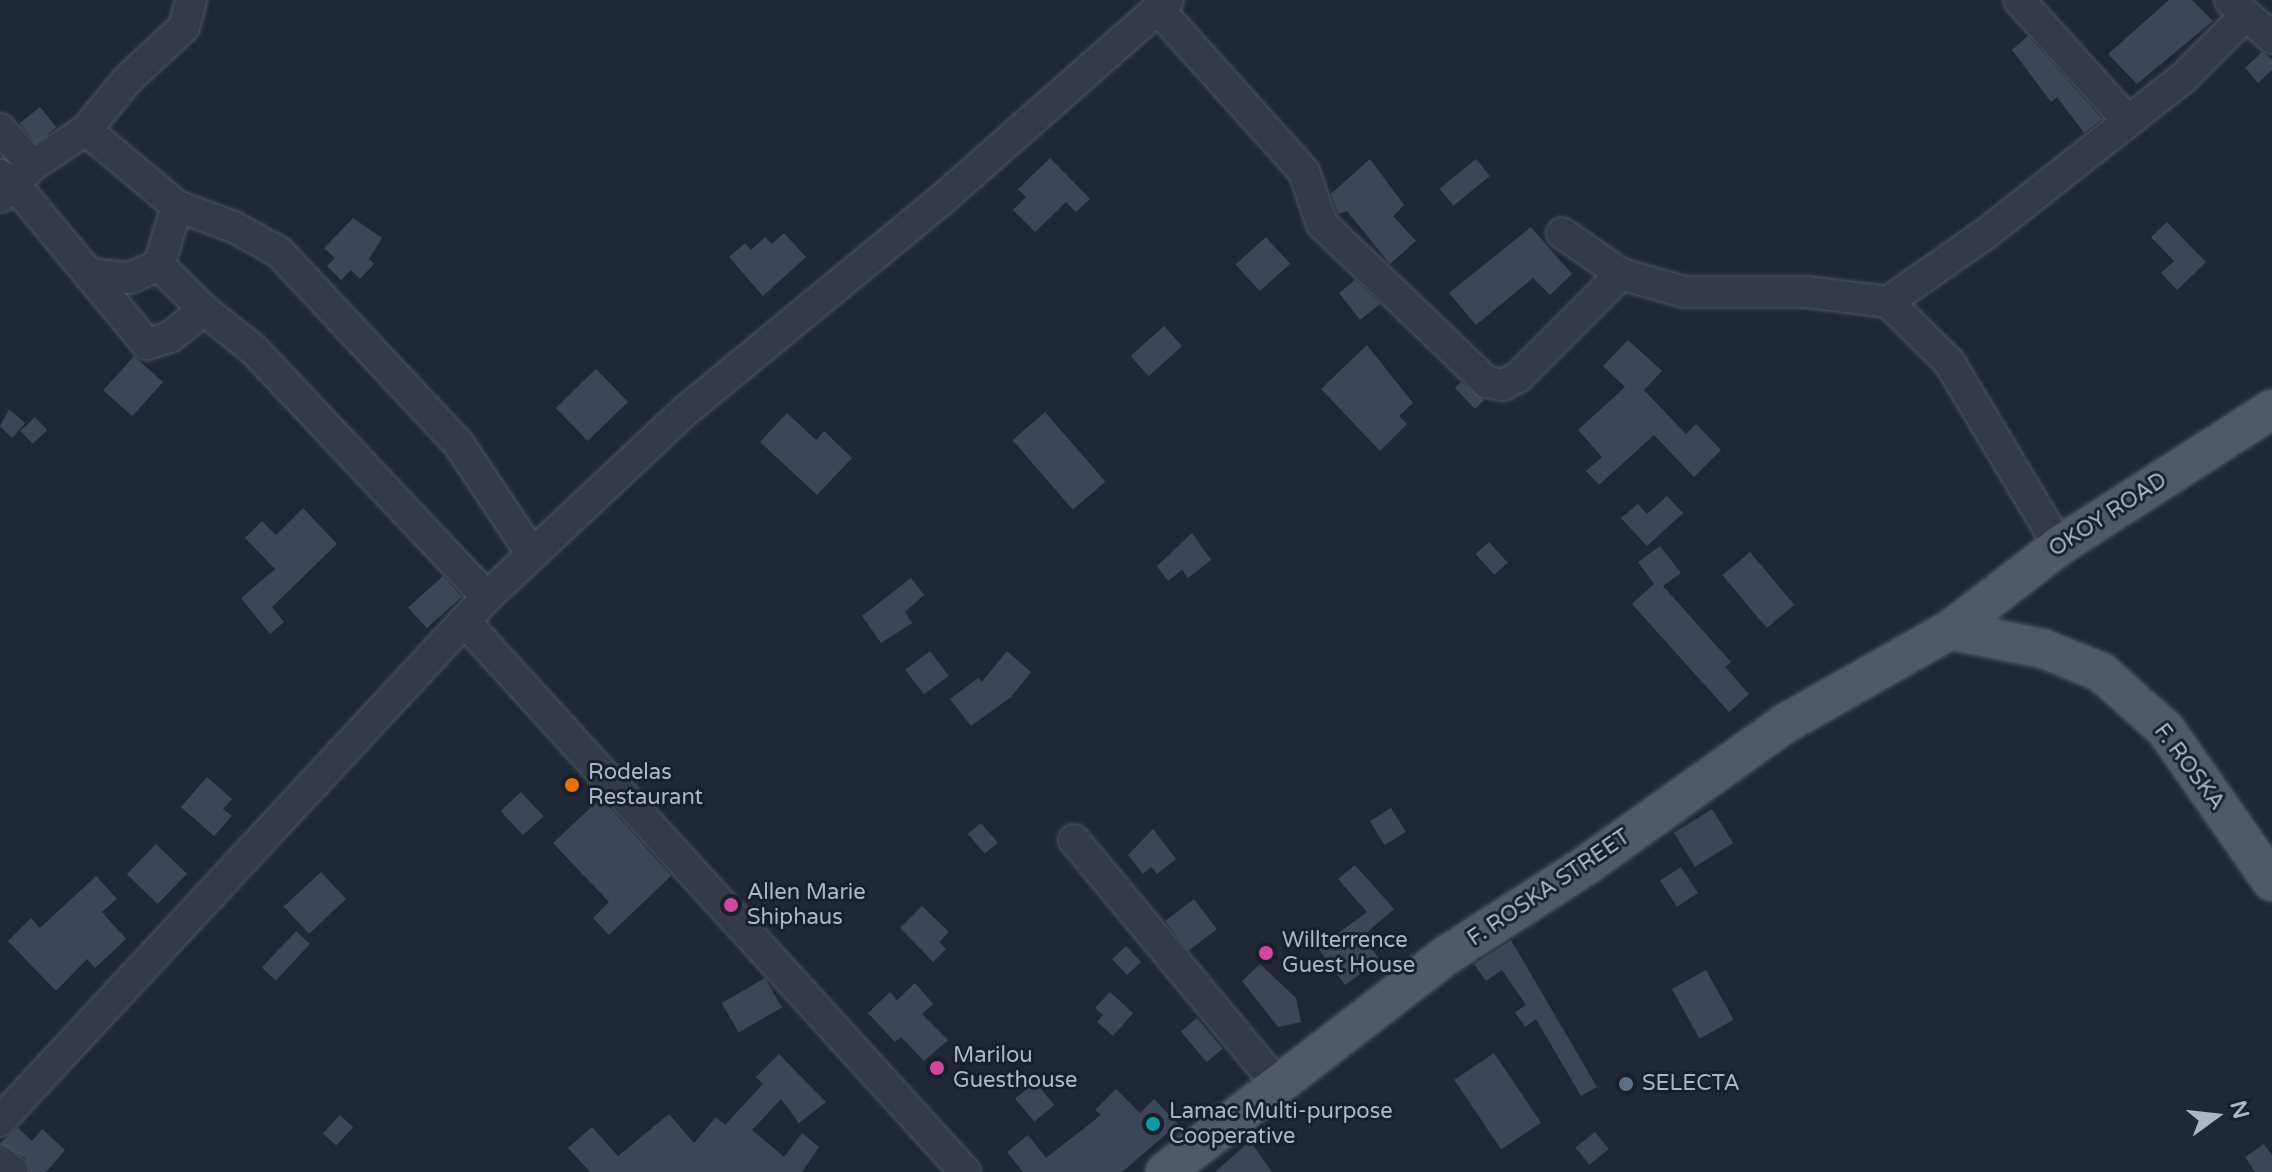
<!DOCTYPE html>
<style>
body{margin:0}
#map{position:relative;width:2272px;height:1172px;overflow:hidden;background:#202838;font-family:"Varela Round",sans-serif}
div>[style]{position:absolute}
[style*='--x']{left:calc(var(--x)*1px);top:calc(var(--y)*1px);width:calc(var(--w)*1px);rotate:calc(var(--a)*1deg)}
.building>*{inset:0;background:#3c4658;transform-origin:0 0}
.roads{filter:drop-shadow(0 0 2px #4e5563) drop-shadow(0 0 2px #4e5563)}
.minor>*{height:30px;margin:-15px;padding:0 15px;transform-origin:15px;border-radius:15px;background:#343a48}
.major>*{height:38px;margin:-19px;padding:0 19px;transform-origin:19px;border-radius:19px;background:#515969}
.dots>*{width:22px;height:22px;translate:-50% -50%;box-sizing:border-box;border:4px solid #19202d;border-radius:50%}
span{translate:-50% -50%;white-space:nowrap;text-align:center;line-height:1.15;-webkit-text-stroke:6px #19202d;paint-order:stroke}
.street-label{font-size:22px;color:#aeb5c5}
.poi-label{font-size:22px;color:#aeb5c5}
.left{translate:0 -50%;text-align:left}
.north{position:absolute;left:2176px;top:1076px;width:80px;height:80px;-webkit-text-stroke:6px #19202d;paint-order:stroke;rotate:75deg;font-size:22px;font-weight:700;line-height:32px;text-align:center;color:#aeb5c5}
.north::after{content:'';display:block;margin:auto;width:28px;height:36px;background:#aeb5c5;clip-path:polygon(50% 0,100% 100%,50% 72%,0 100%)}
</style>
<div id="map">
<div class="building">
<i style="clip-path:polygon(2169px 0,2192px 0,2213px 21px,2137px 84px,2108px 54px)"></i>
<i style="clip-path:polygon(2028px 36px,2102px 119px,2084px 133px,2057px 97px,2051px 102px,2012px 50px)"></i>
<i style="clip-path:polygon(2262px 52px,2272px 59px,2272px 70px,2258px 83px,2245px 68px)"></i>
<i style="left:40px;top:107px;width:26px;height:26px;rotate:51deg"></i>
<i style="clip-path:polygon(1050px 158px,1090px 199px,1076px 212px,1066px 202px,1035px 232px,1013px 210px,1026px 197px,1018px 189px)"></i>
<i style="clip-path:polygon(1370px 159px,1404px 205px,1393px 216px,1416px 241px,1390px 264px,1347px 211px,1338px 214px,1331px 194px)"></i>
<i style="left:1476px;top:159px;width:22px;height:47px;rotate:51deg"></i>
<i style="clip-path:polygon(353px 218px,382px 238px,369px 259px,374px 264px,360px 279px,351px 270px,341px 280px,327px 266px,335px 258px,324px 248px)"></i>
<i style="clip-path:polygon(2167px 222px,2206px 262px,2177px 290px,2161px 273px,2174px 261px,2151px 237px)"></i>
<i style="clip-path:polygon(1531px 227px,1572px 274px,1550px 295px,1533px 278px,1476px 325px,1449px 293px)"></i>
<i style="clip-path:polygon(784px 233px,806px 257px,763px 296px,729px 257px,745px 243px,751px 250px,765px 237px,772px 244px)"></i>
<i style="left:1266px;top:237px;width:36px;height:41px;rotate:48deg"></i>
<i style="clip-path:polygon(1355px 280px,1380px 304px,1360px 320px,1339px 293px)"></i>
<i style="left:1164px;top:326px;width:27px;height:45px;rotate:48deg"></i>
<i style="clip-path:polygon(1628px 340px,1662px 371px,1644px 390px,1686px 434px,1696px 424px,1721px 450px,1694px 477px,1654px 435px,1599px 485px,1586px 471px,1602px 457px,1578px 430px,1625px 387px,1603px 366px)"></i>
<i style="clip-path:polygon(1367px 345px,1413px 403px,1399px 416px,1407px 424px,1380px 451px,1321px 389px)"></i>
<i style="left:134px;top:356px;width:39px;height:46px;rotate:42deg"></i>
<i style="left:596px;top:369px;width:46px;height:56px;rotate:46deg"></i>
<i style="clip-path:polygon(1461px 382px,1484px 400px,1475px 409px,1455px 388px)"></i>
<i style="clip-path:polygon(9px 409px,25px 423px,12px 438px,0 426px)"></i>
<i style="left:1045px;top:412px;width:92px;height:43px;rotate:49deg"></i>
<i style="clip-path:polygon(787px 413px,816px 440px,824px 431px,852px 458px,817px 495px,760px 442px)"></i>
<i style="left:35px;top:417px;width:18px;height:20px;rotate:47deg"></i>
<i style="clip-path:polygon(1667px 496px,1683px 513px,1647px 546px,1621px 518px,1638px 504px,1647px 514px)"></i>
<i style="clip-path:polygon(303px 508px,337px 544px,272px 607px,284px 622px,270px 634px,241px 598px,275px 569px,245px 538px,262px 521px,276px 535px)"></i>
<i style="clip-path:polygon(1192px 533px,1211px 560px,1188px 578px,1182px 570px,1168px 581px,1157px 566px)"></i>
<i style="left:1489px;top:542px;width:28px;height:18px;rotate:48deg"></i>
<i style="clip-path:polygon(1660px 546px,1681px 573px,1663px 586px,1731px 662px,1725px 667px,1749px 694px,1729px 712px,1632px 604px,1654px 584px,1638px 562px)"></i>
<i style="left:1750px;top:552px;width:69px;height:36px;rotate:50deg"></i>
<i style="left:443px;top:576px;width:28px;height:47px;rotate:48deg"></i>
<i style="clip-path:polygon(911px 578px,924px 595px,905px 612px,912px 623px,881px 643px,862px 616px)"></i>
<i style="left:930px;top:651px;width:31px;height:31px;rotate:53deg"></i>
<i style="clip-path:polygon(1007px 651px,1031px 672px,1011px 697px,971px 726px,950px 699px,978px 678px,982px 682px)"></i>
<i style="clip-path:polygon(207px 777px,232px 799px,223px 809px,232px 816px,214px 836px,181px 807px)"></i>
<i style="left:521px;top:792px;width:33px;height:28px;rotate:47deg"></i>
<i style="clip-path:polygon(601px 798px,671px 876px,609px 935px,593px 918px,609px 902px,553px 843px)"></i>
<i style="left:1391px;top:808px;width:28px;height:25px;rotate:58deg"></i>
<i style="left:1712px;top:809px;width:40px;height:45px;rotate:58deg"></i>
<i style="left:981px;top:823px;width:26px;height:17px;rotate:50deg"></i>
<i style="clip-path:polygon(1153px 829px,1176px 859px,1157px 874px,1151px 867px,1143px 874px,1128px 855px)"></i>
<i style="left:156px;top:844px;width:43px;height:42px;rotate:44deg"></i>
<i style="clip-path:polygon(1355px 865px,1394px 909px,1363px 936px,1380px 960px,1345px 985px,1318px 948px,1367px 912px,1338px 879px)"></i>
<i style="left:1681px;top:867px;width:31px;height:25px;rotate:57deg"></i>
<i style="left:321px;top:872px;width:37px;height:51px;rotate:47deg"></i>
<i style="clip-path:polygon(96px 876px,117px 899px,102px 912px,126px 939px,95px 968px,87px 959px,56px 991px,8px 941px,31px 918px,40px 928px)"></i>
<i style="left:1194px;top:899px;width:38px;height:36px;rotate:53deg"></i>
<i style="clip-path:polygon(922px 906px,949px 932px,939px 942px,946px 949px,933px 962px,900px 928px)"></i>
<i style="left:296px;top:931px;width:19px;height:50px;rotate:43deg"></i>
<i style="clip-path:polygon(1511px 940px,1597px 1087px,1581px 1096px,1536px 1019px,1525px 1027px,1515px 1012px,1526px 1005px,1502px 970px,1486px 981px,1474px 964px)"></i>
<i style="left:1126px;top:946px;width:22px;height:19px;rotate:47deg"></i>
<i style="clip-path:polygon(1260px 964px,1296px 998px,1301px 1022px,1278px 1027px,1242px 981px)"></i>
<i style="left:1706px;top:970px;width:57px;height:39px;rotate:61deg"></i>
<i style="left:765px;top:978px;width:34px;height:50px;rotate:60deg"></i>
<i style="clip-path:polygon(915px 983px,933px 1004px,922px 1014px,948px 1040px,924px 1061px,901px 1037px,895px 1042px,868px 1013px,890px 992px,897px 1000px)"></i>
<i style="clip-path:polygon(1110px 992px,1133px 1013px,1113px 1036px,1097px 1022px,1103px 1015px,1095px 1008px)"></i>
<i style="left:1197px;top:1018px;width:40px;height:21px;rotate:50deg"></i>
<i style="left:1494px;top:1053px;width:84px;height:48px;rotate:56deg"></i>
<i style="clip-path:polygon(779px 1054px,826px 1102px,799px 1123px,781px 1099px,752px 1130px,784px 1157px,802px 1133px,819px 1147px,802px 1172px,590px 1172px,568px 1148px,592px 1127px,618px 1156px,669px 1114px,694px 1143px,716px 1117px,725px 1125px,763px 1084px,756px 1077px)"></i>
<i style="left:1035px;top:1082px;width:30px;height:26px;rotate:50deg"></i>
<i style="clip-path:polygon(1116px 1089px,1140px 1113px,1154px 1099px,1178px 1124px,1122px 1172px,1023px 1172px,1007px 1152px,1028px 1135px,1046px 1158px,1101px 1115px,1095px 1110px)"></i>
<i style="left:340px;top:1115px;width:18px;height:25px;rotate:43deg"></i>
<i style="clip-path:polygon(18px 1128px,32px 1141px,42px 1129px,65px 1150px,46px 1172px,31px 1172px,25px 1158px,0 1143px)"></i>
<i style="left:1595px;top:1132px;width:22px;height:25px;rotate:51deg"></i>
<i style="clip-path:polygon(1250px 1141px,1272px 1172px,1215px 1172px)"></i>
<i style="clip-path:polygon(2264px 1144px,2272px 1155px,2272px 1172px,2255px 1172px,2245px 1157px)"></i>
</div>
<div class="roads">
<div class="minor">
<i style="--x:2019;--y:0;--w:163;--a:48"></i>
<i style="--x:2230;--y:0;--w:57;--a:42.1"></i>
<i style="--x:1158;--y:9;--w:219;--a:48.1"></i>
<i style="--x:1304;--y:172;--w:55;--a:70.9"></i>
<i style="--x:1322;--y:224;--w:228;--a:43.8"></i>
<i style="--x:1487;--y:382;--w:16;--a:11"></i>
<i style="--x:1503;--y:385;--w:17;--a:-28"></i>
<i style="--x:1518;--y:377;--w:146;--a:-45"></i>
<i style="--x:0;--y:129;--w:49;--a:47.5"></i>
<i style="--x:86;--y:130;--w:119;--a:39.9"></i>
<i style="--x:177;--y:206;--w:61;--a:20.2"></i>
<i style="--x:234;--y:227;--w:51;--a:29.1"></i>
<i style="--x:279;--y:252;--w:262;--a:46.9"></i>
<i style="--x:458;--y:443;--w:133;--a:56.3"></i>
<i style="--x:0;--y:175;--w:17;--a:33"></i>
<i style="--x:14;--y:184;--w:208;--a:50.3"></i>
<i style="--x:147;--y:344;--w:24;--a:-17"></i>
<i style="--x:170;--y:337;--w:43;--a:-38.5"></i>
<i style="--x:204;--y:310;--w:63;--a:38.5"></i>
<i style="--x:253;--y:349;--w:341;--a:46.7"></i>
<i style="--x:1;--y:197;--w:45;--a:-45"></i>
<i style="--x:33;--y:165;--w:64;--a:-33.4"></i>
<i style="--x:86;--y:130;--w:66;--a:-50.5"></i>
<i style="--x:128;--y:79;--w:76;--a:-42.9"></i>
<i style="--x:184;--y:27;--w:28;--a:-75"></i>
<i style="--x:1562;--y:233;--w:72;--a:34.8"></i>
<i style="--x:1621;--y:274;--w:66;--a:15.9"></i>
<i style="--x:1684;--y:292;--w:123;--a:0"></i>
<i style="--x:1807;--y:292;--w:82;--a:7"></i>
<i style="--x:1888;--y:302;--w:86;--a:44.5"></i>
<i style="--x:1949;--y:362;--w:214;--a:59.1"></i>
<i style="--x:159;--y:265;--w:64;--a:45"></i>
<i style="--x:88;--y:274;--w:42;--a:5.4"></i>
<i style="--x:130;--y:278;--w:32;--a:-24"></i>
<i style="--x:159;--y:265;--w:62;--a:-73"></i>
<i style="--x:1888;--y:302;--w:122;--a:-35"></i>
<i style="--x:1988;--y:232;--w:247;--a:-38.3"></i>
<i style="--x:2182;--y:79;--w:89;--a:-45"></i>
<i style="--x:464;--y:621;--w:745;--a:47.72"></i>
<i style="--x:1074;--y:840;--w:319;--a:50.2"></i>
<i style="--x:0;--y:1121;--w:715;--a:-47.1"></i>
<i style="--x:487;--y:597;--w:270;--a:-43.2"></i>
<i style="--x:684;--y:412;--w:330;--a:-39.5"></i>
<i style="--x:939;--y:202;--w:305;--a:-41.4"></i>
<i style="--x:0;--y:1161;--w:17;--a:40"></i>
</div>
<div class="major">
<i style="--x:1950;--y:630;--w:96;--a:11.4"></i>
<i style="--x:2044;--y:649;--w:61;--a:22"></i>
<i style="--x:2101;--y:672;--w:87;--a:41.7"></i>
<i style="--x:2166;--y:730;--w:185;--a:55.1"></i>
<i style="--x:1165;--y:1172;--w:356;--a:-37.6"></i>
<i style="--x:1447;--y:955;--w:168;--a:-32.8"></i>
<i style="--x:1588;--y:864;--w:243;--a:-35.5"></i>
<i style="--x:1786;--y:723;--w:189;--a:-29.6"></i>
<i style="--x:1950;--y:630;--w:138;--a:-37.6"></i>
<i style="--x:2059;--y:546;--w:253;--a:-32.7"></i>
</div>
</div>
<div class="dots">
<i style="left:572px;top:785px;background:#e8710a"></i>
<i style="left:731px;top:905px;background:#d1479c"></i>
<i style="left:1266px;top:953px;background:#d1479c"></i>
<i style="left:937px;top:1068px;background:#d1479c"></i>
<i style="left:1626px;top:1084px;background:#5c6f8a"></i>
<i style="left:1153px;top:1124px;background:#0f9aa8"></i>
</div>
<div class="street-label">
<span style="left:2108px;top:515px;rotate:-33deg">OKOY ROAD</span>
<span style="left:2189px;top:767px;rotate:53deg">F. ROSKA</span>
<span style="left:1549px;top:888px;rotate:-34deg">F. ROSKA STREET</span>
</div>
<div class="poi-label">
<span class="left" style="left:588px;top:785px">Rodelas<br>Restaurant</span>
<span class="left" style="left:747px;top:905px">Allen Marie<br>Shiphaus</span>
<span class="left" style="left:1282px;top:953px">Willterrence<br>Guest House</span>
<span class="left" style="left:953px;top:1068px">Marilou<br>Guesthouse</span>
<span class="left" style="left:1642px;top:1084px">SELECTA</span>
<span class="left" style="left:1169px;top:1124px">Lamac Multi-purpose<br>Cooperative</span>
</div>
<div class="north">N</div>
</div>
